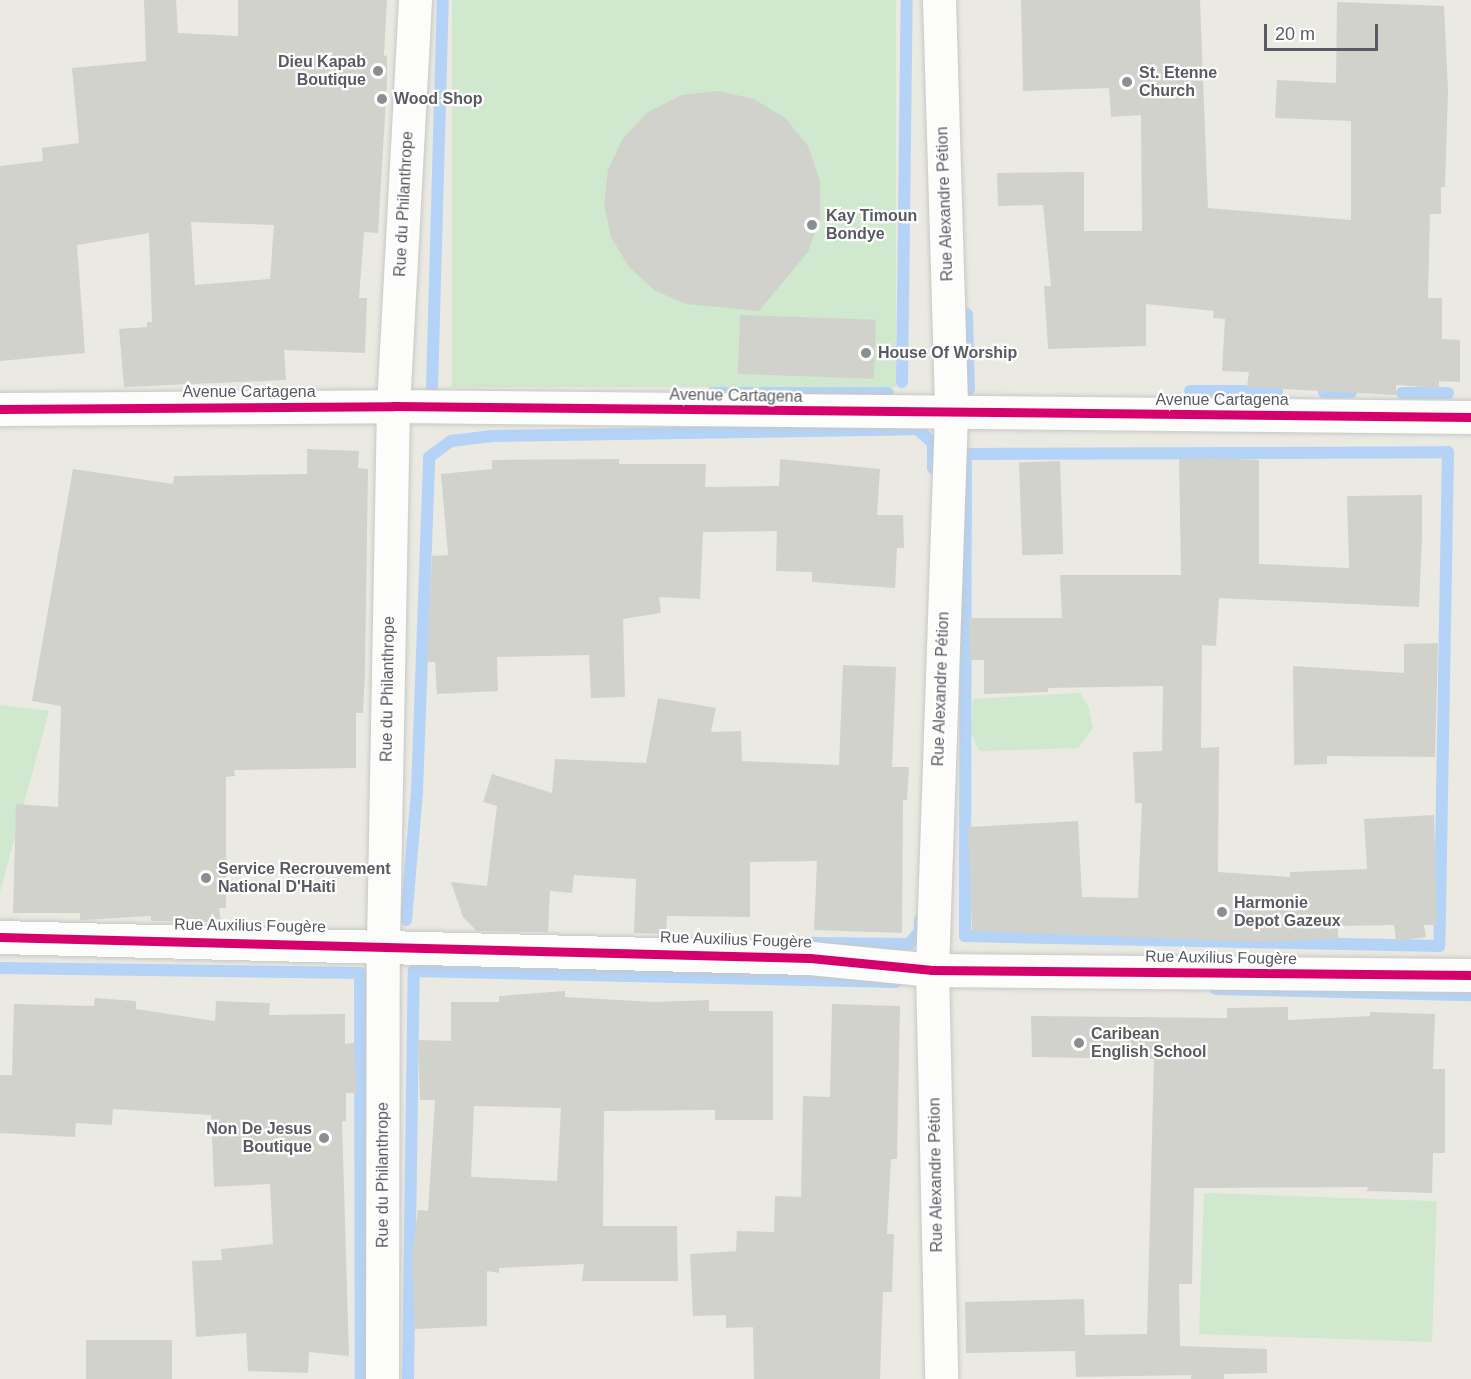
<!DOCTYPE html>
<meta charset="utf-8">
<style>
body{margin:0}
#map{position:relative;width:1471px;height:1379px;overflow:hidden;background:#eae9e2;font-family:Helvetica,sans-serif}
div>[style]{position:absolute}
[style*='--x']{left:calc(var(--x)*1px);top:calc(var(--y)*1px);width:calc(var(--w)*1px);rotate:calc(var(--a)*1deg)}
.green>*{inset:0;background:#cfe8ce;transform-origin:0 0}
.stream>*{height:12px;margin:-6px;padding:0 6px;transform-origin:6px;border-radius:6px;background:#b4d3f6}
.building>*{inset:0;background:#d2d2cd;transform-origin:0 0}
.roads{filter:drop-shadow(0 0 2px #c7c8c6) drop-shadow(0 0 2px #c7c8c6)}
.minor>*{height:33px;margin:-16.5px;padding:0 16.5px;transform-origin:16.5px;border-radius:16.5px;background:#fcfcfb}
.cycleway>*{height:9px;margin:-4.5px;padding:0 4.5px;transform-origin:4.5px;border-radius:4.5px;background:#d6006c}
.dots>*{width:16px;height:16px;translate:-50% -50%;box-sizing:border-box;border:3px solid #fff;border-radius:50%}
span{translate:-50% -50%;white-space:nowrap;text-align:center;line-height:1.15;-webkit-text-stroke:4.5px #fff;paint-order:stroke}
.poi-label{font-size:16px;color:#585b62;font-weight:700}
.right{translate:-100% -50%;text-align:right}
.left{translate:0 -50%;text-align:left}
.street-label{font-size:16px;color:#585b62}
.scale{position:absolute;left:1264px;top:24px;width:114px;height:27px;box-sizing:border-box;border:3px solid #585b62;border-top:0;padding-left:8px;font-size:18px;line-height:21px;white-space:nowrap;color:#585b62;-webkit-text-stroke:4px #fff;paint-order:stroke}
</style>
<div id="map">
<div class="green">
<i style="left:452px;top:0;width:444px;height:387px"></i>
<i style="clip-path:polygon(1080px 693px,1088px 706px,1093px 728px,1078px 748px,979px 751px,971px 733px,973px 699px)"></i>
<i style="clip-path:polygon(0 705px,49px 711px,0 892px)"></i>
<i style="left:1204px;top:1193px;width:233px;height:141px;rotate:2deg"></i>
</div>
<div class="stream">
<i style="--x:967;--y:314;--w:76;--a:88.5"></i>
<i style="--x:902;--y:382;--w:382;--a:-89.3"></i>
<i style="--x:432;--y:388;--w:388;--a:-88.4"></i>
<i style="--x:1190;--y:391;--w:87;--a:0"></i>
<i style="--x:1324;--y:392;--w:27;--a:0"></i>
<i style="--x:712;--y:393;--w:176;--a:0"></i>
<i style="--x:1402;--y:393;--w:46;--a:0"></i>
<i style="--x:1448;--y:452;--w:494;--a:91"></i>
<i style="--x:1439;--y:946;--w:474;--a:-178.8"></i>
<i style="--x:965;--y:936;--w:482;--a:-89.9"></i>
<i style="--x:966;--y:454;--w:482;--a:-0.2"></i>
<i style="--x:406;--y:920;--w:129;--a:-85.1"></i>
<i style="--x:417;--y:791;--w:334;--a:-87.9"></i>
<i style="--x:429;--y:457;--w:27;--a:-36"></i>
<i style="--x:451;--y:441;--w:42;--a:-6.8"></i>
<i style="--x:493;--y:436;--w:424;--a:-0.9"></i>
<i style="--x:917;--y:429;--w:21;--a:41"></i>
<i style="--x:933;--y:443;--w:25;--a:90"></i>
<i style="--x:810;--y:943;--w:99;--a:0.6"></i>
<i style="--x:909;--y:944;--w:17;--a:-50"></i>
<i style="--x:920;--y:931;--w:11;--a:-90"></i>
<i style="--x:0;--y:968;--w:360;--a:0.8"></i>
<i style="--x:360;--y:973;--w:406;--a:89.9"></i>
<i style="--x:1216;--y:989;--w:254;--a:1.4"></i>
<i style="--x:408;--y:1379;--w:408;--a:-89.2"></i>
<i style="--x:414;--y:971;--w:482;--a:1.3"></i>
</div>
<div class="building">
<i style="clip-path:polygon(evenodd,144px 0,176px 0,178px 33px,238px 36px,238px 0,387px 0,384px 56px,387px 55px,387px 83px,378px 233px,364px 232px,359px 298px,367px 298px,365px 353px,284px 350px,286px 380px,124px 387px,119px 329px,147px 327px,147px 322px,152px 322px,149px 233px,77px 245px,85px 353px,0 361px,0 166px,43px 161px,42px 148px,79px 143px,72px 68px,146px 61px,144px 0,191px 222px,274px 225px,270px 279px,195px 285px,191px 222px)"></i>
<i style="clip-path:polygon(1021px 0,1200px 0,1208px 208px,1351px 220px,1351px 121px,1275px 118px,1277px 80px,1336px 83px,1337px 2px,1444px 6px,1448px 90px,1445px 187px,1441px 187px,1441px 214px,1430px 214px,1428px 298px,1442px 298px,1442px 339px,1460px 340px,1460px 382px,1439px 381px,1439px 388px,1396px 385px,1396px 395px,1247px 387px,1249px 372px,1222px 371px,1225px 319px,1213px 318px,1214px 311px,1146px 304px,1146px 346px,1048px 349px,1044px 286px,1051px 286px,1043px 205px,998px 206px,997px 173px,1084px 172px,1084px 231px,1142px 231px,1141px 115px,1111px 117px,1109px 88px,1023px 91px)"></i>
<i style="clip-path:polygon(718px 91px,754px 99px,785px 118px,808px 146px,820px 181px,820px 218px,808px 252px,759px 311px,686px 304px,654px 290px,629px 267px,611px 237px,604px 204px,608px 170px,623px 138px,648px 112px,682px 95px)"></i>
<i style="left:740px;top:315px;width:136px;height:59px;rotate:2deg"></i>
<i style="clip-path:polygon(307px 449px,359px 451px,358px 468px,368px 469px,365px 674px,363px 713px,356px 713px,356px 768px,234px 770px,235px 776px,226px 777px,226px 908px,219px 908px,221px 922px,151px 921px,151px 916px,80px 920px,80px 913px,13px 913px,16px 804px,58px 807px,61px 706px,32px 701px,73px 469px,173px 484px,174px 476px,307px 474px)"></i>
<i style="clip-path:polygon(1214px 458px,1259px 460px,1259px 564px,1349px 568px,1347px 496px,1422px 495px,1422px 538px,1419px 607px,1219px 598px,1216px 646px,1202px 645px,1201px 748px,1219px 747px,1218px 872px,1290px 877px,1290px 872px,1367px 869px,1364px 819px,1434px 815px,1437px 925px,1424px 925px,1426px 937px,1396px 941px,1394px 925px,1338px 926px,1338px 939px,1258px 942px,972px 931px,968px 827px,1078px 821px,1082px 897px,1138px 898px,1142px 803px,1135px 803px,1133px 752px,1162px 751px,1163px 686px,1048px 688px,1048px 692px,984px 694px,984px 660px,970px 660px,969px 618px,1062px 618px,1060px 575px,1181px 575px,1179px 459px)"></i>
<i style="clip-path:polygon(619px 459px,619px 464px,706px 464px,705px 487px,779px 486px,780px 459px,880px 469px,877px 515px,903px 515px,904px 548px,897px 548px,895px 588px,812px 582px,812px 572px,776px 571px,777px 531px,703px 532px,700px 599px,659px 597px,661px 613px,623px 619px,625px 697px,591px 698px,589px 655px,497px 657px,498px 691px,437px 694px,435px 662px,427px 662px,432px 556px,448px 555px,441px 474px,492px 469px,492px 460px)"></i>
<i style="left:1060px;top:461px;width:93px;height:41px;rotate:88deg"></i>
<i style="clip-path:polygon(1438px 643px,1435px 757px,1327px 756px,1327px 764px,1294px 765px,1293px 666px,1404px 673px,1404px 644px)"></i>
<i style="clip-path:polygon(843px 665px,896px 667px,892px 767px,909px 767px,907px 800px,903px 800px,902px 933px,814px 930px,817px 861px,750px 862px,750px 917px,667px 916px,666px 934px,634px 933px,636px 879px,574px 875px,572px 893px,550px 891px,548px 932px,477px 931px,463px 917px,451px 882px,487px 886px,497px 806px,483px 802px,492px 774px,552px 793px,555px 759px,646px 763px,658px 698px,716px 708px,711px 732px,741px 731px,742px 761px,839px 765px)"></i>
<i style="clip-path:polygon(evenodd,565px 991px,565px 997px,655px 1002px,709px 1000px,709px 1011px,773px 1011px,773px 1120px,715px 1120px,715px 1110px,604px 1111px,603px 1226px,677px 1226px,678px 1281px,582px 1281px,584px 1264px,499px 1268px,499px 1273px,487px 1271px,487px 1326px,415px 1329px,412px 1257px,418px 1210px,428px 1211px,435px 1100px,420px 1100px,418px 1040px,451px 1041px,451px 1002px,499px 1002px,499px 996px,565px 991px,474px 1106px,561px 1108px,557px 1181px,471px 1177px,474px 1106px)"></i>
<i style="clip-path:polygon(95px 998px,136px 1001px,136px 1009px,215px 1021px,216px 1001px,270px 1003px,269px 1015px,345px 1014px,345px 1044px,354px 1043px,357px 1093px,346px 1093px,346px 1121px,342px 1121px,349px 1356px,309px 1352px,308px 1373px,248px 1371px,246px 1333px,196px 1337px,192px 1261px,222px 1260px,221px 1249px,273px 1244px,270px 1184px,214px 1187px,211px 1115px,113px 1109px,112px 1125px,76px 1123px,75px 1137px,0 1133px,0 1075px,12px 1075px,14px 1004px,94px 1006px)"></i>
<i style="clip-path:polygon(832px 1004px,900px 1006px,897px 1159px,891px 1159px,887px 1234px,894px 1234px,892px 1292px,883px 1292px,880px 1379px,754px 1379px,753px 1327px,726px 1328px,726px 1315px,693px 1316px,690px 1254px,736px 1251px,737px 1231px,774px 1232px,775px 1196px,801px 1197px,803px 1096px,830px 1097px)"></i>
<i style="clip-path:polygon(1288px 1007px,1288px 1020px,1370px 1016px,1370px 1012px,1435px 1014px,1433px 1069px,1445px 1069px,1445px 1153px,1433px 1153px,1432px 1193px,1367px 1191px,1368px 1187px,1194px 1188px,1192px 1284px,1179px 1284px,1180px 1346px,1267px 1349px,1267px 1373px,1224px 1374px,1224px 1379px,1191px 1379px,1191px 1375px,1076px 1377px,1075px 1351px,966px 1353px,965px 1302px,1084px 1299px,1085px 1335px,1147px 1334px,1154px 1059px,1032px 1057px,1031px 1016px,1227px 1018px,1227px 1008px)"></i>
<i style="left:86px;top:1340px;width:86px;height:39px"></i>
</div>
<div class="roads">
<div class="minor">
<i style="--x:939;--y:0;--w:414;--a:88.3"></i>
<i style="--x:951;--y:414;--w:556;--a:91.96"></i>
<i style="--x:932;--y:970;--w:409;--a:88.7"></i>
<i style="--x:0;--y:409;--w:393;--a:-0.4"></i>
<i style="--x:393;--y:406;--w:1078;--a:0.58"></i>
<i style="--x:0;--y:937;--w:810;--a:1.49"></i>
<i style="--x:810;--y:958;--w:123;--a:5.6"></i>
<i style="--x:932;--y:970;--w:539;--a:0.53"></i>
<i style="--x:382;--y:1379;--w:435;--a:-89.9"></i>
<i style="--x:383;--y:944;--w:538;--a:-88.94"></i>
<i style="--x:393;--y:406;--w:407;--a:-86.9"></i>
</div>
</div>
<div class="cycleway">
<i style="--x:0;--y:409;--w:393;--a:-0.4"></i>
<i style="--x:393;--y:406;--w:1078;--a:0.58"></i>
<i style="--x:0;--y:937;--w:810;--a:1.49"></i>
<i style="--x:810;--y:958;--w:123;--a:5.6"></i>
<i style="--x:932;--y:970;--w:539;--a:0.53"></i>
</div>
<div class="dots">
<i style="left:378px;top:71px;background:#8b8d8f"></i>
<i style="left:1127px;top:82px;background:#8b8d8f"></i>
<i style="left:382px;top:99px;background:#8b8d8f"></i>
<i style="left:812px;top:225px;background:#8b8d8f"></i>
<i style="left:866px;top:353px;background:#8b8d8f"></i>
<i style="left:206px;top:878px;background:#8b8d8f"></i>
<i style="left:1222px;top:912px;background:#8b8d8f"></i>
<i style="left:1079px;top:1043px;background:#8b8d8f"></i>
<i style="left:324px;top:1138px;background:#8b8d8f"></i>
</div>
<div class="poi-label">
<span class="right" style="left:366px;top:71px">Dieu Kapab<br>Boutique</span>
<span class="left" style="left:1139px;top:82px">St. Etenne<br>Church</span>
<span class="left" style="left:394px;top:99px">Wood Shop</span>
<span class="left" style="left:826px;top:225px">Kay Timoun<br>Bondye</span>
<span class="left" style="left:878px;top:353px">House Of Worship</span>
<span class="left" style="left:218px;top:878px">Service Recrouvement<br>National D'Haiti</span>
<span class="left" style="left:1234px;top:912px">Harmonie<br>Depot Gazeux</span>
<span class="left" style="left:1091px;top:1043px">Caribean<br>English School</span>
<span class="right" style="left:312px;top:1138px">Non De Jesus<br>Boutique</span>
</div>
<div class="street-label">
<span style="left:404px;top:204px;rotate:-87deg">Rue du Philanthrope</span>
<span style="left:945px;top:204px;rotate:-92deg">Rue Alexandre Pétion</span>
<span style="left:249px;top:392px">Avenue Cartagena</span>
<span style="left:736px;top:396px;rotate:1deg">Avenue Cartagena</span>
<span style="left:1222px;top:400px">Avenue Cartagena</span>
<span style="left:388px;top:689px;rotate:-89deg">Rue du Philanthrope</span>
<span style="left:941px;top:689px;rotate:-88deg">Rue Alexandre Pétion</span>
<span style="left:250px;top:926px;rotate:1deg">Rue Auxilius Fougère</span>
<span style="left:736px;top:940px;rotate:2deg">Rue Auxilius Fougère</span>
<span style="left:1221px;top:958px;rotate:1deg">Rue Auxilius Fougère</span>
<span style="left:383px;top:1175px;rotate:-90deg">Rue du Philanthrope</span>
<span style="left:936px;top:1175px;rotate:-91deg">Rue Alexandre Pétion</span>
</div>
<div class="scale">20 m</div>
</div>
